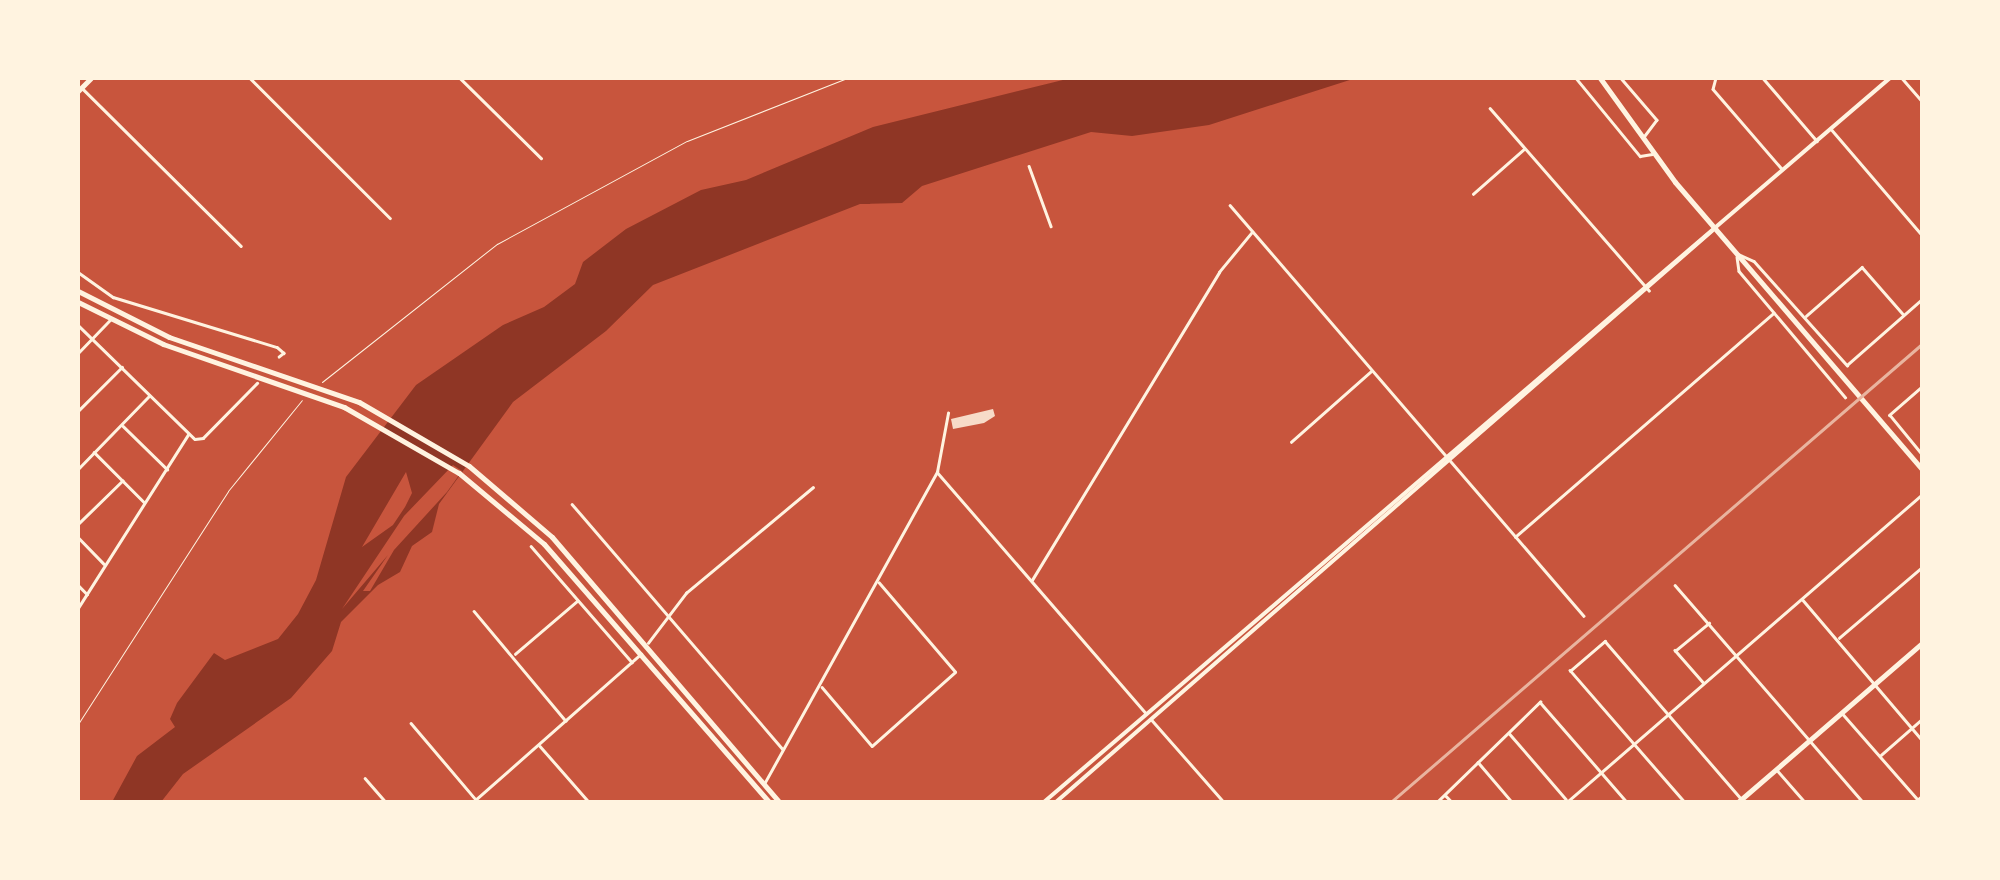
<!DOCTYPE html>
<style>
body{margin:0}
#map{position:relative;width:2000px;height:880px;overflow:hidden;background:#c8553d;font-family:Raleway,sans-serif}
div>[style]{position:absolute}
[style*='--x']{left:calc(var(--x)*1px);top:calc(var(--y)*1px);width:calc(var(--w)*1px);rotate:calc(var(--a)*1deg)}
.water>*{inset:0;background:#8f3625}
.building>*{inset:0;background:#f7dbc8}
.path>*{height:1px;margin:-0.5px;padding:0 0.5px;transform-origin:0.5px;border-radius:0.5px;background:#fff3e0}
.pedestrian>*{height:2.5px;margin:-1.25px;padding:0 1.25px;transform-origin:1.25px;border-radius:1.25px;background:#fff3e0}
.minor>*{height:2.5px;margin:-1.25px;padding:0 1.25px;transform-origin:1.25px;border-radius:1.25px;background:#fff3e0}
.secondary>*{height:4px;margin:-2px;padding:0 2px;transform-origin:2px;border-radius:2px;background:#fff3e0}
.primary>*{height:5px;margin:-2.5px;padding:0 2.5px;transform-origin:2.5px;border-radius:2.5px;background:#fff3e0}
.trunk>*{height:5px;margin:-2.5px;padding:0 2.5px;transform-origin:2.5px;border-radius:2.5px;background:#fff3e0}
.rail>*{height:2.5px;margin:-1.25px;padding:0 1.25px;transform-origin:1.25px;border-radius:1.25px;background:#e9b49f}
span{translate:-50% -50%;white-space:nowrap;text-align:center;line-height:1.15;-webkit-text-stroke:10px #fff3e0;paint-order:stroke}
.frame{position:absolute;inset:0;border:80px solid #fff3e0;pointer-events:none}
</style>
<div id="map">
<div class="water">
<i style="clip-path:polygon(evenodd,1071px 78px,1356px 78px,1209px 125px,1132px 136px,1091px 132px,922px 186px,902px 203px,860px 204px,653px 285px,606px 331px,513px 402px,439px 504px,432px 532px,412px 546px,400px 572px,378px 585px,341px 622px,332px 651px,291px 698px,183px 774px,161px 802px,112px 802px,137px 756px,175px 727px,170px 719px,177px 703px,214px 653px,225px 660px,278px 639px,298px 614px,316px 580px,346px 477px,416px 385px,503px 325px,544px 307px,575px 284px,583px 262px,626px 229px,701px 190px,746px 180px,873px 127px,1071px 78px,453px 465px,462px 471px,447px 492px,394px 550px,370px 591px,363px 591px,388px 555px,342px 609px,404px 516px,453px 465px,1071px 78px,406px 472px,412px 493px,405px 507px,393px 525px,362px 547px,406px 472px)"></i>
</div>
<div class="building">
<i style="clip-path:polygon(993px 409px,995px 416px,984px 423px,953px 429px,951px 419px)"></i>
</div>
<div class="path">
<i style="--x:322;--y:382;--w:223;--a:-38.3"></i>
<i style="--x:497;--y:244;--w:216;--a:-28.5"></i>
<i style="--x:687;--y:141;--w:172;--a:-21.5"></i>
<i style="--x:78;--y:724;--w:277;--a:-57.2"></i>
<i style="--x:228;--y:491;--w:117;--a:-50.9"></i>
</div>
<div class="pedestrian">
<i style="--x:1029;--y:166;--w:64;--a:69.9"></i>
</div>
<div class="minor">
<i style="--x:250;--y:78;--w:198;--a:45"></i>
<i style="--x:460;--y:78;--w:114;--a:44.6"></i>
<i style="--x:1576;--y:78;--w:101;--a:50.6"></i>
<i style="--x:1640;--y:156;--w:12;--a:-9"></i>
<i style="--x:1621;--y:78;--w:55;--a:49.4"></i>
<i style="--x:1657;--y:120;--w:21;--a:127"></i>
<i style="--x:1716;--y:78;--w:11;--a:105"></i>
<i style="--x:1713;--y:89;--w:106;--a:49.2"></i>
<i style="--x:1763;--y:78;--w:83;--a:49.4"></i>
<i style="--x:1902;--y:78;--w:30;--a:49"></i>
<i style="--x:82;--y:88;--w:224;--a:44.8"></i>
<i style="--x:1490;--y:108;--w:242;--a:48.9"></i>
<i style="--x:1832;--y:130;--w:138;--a:49.4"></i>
<i style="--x:1473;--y:194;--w:68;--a:-41.4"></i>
<i style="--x:1230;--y:205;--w:542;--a:49.26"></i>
<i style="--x:1738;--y:254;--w:17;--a:24"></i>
<i style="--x:1754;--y:261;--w:140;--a:48.2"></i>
<i style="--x:1847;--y:365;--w:100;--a:-41.3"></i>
<i style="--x:1737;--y:257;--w:14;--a:82"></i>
<i style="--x:1739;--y:271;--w:165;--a:49.9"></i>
<i style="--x:78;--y:272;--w:43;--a:35.5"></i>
<i style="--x:113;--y:297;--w:171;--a:17"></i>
<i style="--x:277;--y:347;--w:9;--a:41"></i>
<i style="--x:284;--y:353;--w:6;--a:141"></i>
<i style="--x:1806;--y:316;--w:74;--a:-41.2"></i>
<i style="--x:1862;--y:267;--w:62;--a:48.9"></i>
<i style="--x:78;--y:325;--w:163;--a:44.3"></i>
<i style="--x:195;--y:439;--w:8;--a:-7"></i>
<i style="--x:203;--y:438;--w:77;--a:-45.5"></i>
<i style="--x:78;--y:353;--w:46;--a:-45.9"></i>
<i style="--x:1922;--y:387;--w:43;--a:138.8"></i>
<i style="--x:1890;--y:415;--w:50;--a:50.6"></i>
<i style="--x:78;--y:411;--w:62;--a:-45"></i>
<i style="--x:123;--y:426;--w:62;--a:44.3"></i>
<i style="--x:1291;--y:442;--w:106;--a:-41.5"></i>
<i style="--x:94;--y:452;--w:71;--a:45"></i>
<i style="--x:78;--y:469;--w:102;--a:-45.8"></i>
<i style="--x:938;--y:473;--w:318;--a:49.1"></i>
<i style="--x:572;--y:504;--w:323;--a:49.3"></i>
<i style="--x:78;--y:524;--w:62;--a:-44.3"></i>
<i style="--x:78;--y:537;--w:37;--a:46"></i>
<i style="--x:1515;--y:537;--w:342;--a:-40.9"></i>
<i style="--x:531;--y:546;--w:154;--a:49"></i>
<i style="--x:1032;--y:580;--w:360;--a:-58.7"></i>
<i style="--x:1219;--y:272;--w:52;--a:-50.5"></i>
<i style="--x:78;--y:585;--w:13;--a:45"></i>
<i style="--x:1675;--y:585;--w:287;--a:49.1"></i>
<i style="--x:1803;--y:600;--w:184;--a:49.6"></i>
<i style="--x:78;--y:608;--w:205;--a:-57.6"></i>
<i style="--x:474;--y:611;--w:143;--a:50.1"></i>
<i style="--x:1839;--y:638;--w:109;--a:-40.5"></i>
<i style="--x:648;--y:643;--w:63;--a:-52.8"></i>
<i style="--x:686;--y:593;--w:165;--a:-39.8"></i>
<i style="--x:515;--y:654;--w:82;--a:-40.5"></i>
<i style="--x:1703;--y:683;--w:43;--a:-131.2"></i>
<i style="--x:1675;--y:651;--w:44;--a:-39.5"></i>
<i style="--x:822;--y:687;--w:77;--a:49.7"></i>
<i style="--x:872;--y:746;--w:111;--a:-41.7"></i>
<i style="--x:955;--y:672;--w:117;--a:-130.5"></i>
<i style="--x:1842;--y:713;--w:118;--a:48.8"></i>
<i style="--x:1151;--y:719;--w:111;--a:48.7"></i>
<i style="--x:411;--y:723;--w:104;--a:49.7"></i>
<i style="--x:1509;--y:733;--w:87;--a:49.2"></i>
<i style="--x:540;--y:746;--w:74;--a:48.8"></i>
<i style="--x:1881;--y:755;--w:55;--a:-41.3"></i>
<i style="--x:1478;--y:762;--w:52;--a:49.6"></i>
<i style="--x:1777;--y:770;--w:43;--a:48.8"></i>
<i style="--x:365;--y:778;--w:32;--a:49"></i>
<i style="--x:764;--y:784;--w:357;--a:-61"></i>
<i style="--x:937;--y:472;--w:60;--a:-79.4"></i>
<i style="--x:1446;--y:796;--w:8;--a:45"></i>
<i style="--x:473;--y:802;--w:224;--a:-41.4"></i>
<i style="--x:1437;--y:802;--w:144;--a:-44.2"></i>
<i style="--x:1540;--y:702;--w:133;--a:49"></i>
<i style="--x:1567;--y:802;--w:470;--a:-40.9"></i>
<i style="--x:1684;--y:802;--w:174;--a:-131"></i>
<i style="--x:1570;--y:671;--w:46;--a:-40.6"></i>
<i style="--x:1605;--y:641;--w:213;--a:49.2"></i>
<i style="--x:1915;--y:802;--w:9;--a:-41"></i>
</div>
<div class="secondary">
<i style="--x:1044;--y:802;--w:1114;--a:-40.56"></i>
<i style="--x:1056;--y:802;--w:870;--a:-41.04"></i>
</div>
<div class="primary">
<i style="--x:1600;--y:78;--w:128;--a:54.2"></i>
<i style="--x:1675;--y:182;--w:379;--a:49.3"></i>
</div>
<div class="trunk">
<i style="--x:78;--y:91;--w:18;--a:-45"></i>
<i style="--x:78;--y:291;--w:102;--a:26.8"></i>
<i style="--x:169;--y:337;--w:201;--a:18.9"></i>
<i style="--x:359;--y:402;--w:127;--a:30.2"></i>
<i style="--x:469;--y:466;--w:109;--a:40.5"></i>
<i style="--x:552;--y:537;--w:349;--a:49.4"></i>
<i style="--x:78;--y:302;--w:95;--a:26.3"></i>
<i style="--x:163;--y:344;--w:192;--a:19.2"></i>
<i style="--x:344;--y:407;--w:133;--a:29.9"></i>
<i style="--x:459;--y:473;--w:111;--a:39.9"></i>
<i style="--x:544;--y:544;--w:342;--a:48.9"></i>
<i style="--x:1738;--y:802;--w:243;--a:-40.8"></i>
</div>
<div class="rail">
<i style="--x:1391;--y:802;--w:701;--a:-40.78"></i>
</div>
<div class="frame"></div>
</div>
